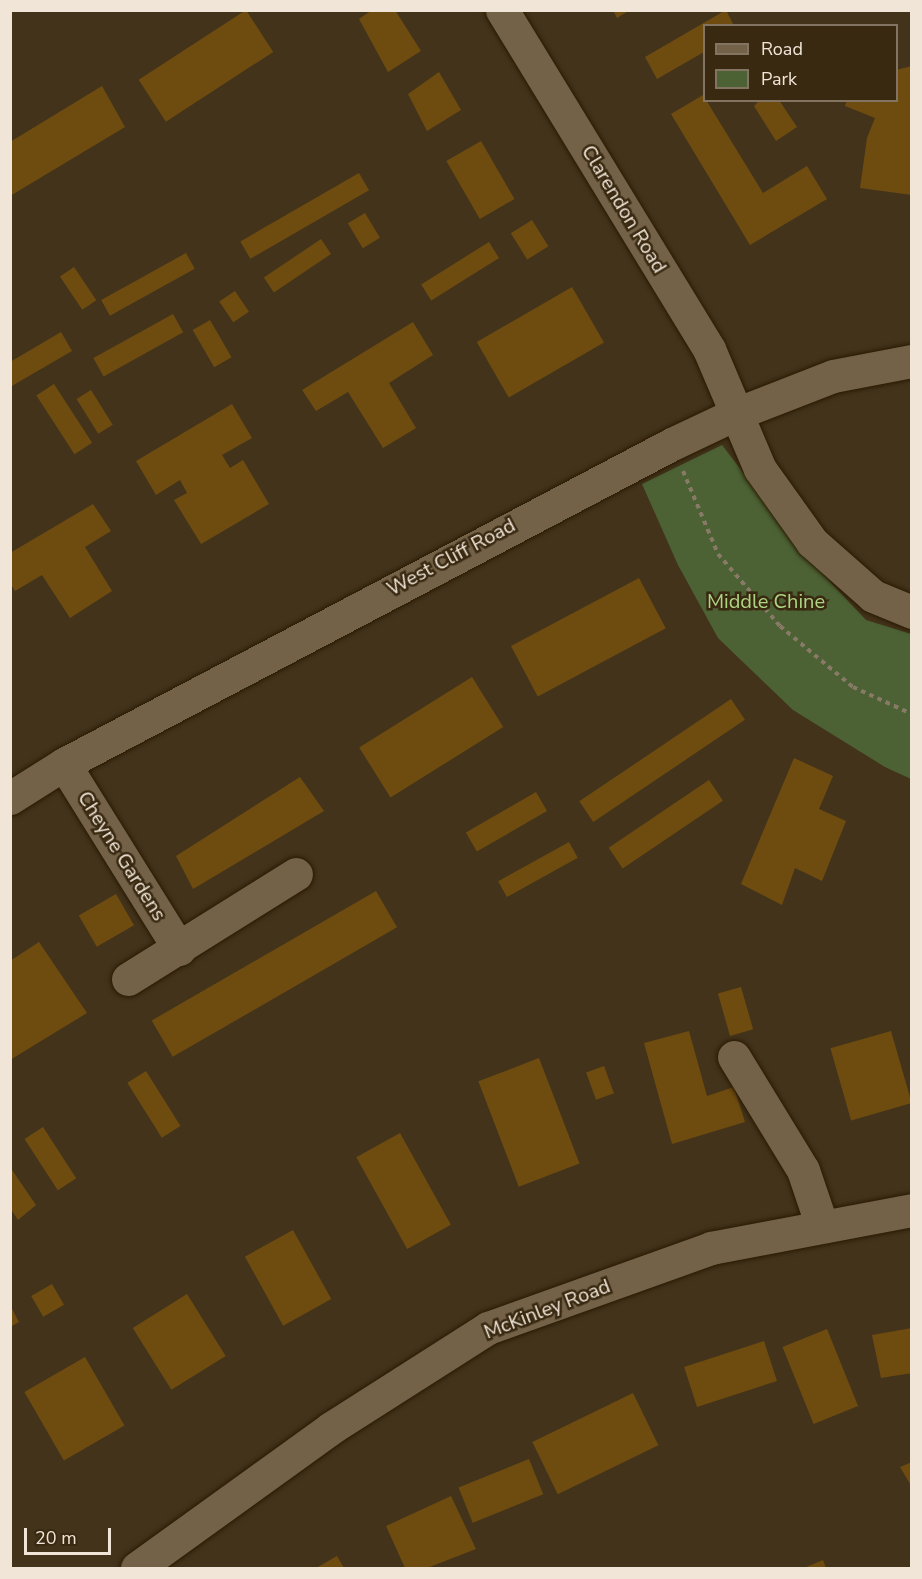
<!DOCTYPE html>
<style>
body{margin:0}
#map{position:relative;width:922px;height:1579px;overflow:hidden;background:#43331b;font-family:"Nunito Sans",sans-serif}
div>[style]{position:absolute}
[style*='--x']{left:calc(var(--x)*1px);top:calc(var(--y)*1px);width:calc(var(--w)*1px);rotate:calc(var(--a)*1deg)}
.green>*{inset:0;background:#4c6234}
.building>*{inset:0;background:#6e4c10;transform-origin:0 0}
.path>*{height:4px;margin-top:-2px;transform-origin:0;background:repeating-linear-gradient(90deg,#887a66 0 4.5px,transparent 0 9px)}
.roads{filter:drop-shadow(0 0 2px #291a03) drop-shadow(0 0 2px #291a03)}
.minor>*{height:33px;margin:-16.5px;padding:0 16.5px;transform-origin:16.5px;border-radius:16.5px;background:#746248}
span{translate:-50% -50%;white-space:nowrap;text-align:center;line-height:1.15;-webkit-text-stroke:5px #392911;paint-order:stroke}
.street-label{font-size:20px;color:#f0e5d7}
.park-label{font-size:20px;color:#acd483}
.frame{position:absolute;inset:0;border:12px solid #f0e5d7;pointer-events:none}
.legend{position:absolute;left:703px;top:24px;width:195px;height:78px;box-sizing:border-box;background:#392911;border:2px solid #827460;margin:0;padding:8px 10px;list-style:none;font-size:18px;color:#f0e5d7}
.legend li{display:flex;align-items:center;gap:12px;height:30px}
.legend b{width:30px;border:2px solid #827460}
.scale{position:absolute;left:24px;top:1528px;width:87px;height:27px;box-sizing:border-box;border:3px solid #f0e5d7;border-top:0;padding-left:8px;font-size:18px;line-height:21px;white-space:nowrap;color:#f0e5d7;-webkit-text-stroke:4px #392911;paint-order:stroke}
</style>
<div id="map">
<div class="green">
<i style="clip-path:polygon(722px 445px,814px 565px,866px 620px,911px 634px,911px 779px,885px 767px,793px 710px,718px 638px,678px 565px,642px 484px)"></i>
</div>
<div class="building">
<i style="left:246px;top:10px;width:50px;height:128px;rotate:57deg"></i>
<i style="clip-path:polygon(372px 10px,395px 10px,421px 51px,388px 72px,359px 19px)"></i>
<i style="clip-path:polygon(613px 10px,630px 10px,617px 18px)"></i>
<i style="clip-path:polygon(726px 10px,734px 26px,704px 26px,704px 52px,657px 79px,645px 57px)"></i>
<i style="clip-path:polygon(912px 66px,912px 195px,860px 188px,867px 138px,875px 118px,845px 106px,847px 100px,896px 100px,896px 70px)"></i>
<i style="clip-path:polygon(439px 72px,461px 110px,427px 131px,408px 94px)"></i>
<i style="clip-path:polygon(102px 86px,125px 127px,10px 196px,10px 142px)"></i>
<i style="clip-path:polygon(703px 95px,763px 193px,807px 166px,827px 199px,750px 245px,671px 114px)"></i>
<i style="clip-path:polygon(760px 100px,779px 100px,797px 127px,776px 141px,754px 106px)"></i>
<i style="left:481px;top:141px;width:67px;height:40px;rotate:60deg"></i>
<i style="left:359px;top:173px;width:20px;height:137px;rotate:60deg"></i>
<i style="left:365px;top:213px;width:29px;height:20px;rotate:59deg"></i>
<i style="left:532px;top:220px;width:31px;height:25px;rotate:58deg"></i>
<i style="left:321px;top:239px;width:18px;height:69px;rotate:56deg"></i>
<i style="left:489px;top:242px;width:19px;height:80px;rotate:58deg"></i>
<i style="left:186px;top:253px;width:18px;height:97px;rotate:61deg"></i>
<i style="left:74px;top:267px;width:40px;height:17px;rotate:56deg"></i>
<i style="left:572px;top:287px;width:64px;height:110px;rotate:60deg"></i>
<i style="left:235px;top:291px;width:25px;height:19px;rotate:56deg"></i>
<i style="left:173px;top:314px;width:21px;height:91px;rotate:61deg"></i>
<i style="left:210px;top:320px;width:43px;height:20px;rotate:60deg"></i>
<i style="clip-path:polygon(413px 322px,433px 355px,389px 383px,416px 428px,383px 448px,348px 392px,316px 411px,302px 390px)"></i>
<i style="clip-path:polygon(61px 332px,72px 351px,10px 387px,10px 362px)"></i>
<i style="left:54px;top:384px;width:70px;height:21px;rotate:57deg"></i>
<i style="left:91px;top:390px;width:41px;height:17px;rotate:58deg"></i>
<i style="clip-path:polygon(232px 404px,252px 438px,222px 455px,230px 468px,243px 460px,269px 504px,201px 544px,174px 500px,187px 493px,180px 480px,156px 495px,136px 461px)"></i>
<i style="clip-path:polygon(93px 504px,111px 531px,85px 547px,112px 591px,70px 618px,42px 575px,15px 591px,10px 583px,10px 553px)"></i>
<i style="left:639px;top:578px;width:57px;height:145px;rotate:62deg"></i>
<i style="left:472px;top:677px;width:59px;height:133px;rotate:58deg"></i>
<i style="left:731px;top:699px;width:25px;height:183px;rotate:56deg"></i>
<i style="clip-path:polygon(794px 758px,833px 776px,819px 809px,846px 821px,822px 881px,795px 868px,782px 905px,741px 884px)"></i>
<i style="clip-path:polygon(300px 777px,324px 811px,193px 889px,176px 856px)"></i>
<i style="left:709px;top:780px;width:25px;height:121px;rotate:56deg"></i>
<i style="left:536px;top:792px;width:22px;height:81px;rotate:60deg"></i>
<i style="left:569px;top:842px;width:18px;height:81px;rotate:61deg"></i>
<i style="left:376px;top:891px;width:42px;height:259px;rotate:60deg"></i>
<i style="left:116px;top:894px;width:36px;height:43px;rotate:60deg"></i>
<i style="clip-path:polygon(39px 942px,87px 1013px,10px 1060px,10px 961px)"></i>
<i style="left:741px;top:987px;width:44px;height:24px;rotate:74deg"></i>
<i style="clip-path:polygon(689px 1031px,707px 1096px,734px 1087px,745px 1122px,672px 1144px,644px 1043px)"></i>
<i style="left:891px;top:1031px;width:75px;height:63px;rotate:74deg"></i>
<i style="left:539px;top:1058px;width:113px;height:65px;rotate:69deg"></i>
<i style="left:604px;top:1066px;width:29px;height:19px;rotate:70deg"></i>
<i style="left:146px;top:1071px;width:65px;height:22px;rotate:58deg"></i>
<i style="left:43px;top:1127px;width:61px;height:22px;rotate:57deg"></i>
<i style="left:400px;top:1133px;width:105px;height:50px;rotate:61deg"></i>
<i style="clip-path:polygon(10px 1167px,36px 1205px,18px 1220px,10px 1208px)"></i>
<i style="left:293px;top:1230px;width:79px;height:55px;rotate:61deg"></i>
<i style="left:52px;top:1284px;width:24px;height:24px;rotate:60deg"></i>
<i style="left:187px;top:1294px;width:73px;height:64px;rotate:58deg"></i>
<i style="clip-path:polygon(10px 1305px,19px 1322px,10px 1327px)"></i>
<i style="clip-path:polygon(912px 1328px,912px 1373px,881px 1378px,872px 1335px)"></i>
<i style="left:827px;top:1329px;width:83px;height:48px;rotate:68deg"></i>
<i style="left:764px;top:1341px;width:42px;height:84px;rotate:72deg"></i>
<i style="left:85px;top:1357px;width:79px;height:70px;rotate:60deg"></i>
<i style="left:633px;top:1393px;width:58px;height:112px;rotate:64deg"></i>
<i style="left:529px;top:1459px;width:38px;height:76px;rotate:68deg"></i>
<i style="clip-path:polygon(912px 1462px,912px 1487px,900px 1467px)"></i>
<i style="clip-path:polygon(451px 1496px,476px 1549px,427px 1568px,405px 1568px,386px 1526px)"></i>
<i style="clip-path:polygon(337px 1556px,344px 1568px,316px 1568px)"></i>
<i style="clip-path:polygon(823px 1560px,826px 1568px,804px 1568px)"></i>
</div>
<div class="path">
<i style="--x:683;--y:471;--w:90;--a:67.1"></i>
<i style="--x:718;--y:554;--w:95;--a:49.3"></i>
<i style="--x:780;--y:626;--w:95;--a:39.9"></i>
<i style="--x:853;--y:687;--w:65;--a:24.6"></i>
</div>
<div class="roads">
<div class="minor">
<i style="--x:502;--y:10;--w:397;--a:58.6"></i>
<i style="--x:709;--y:349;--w:130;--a:67"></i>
<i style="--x:760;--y:469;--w:90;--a:54.5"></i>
<i style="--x:812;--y:542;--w:81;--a:41.5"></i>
<i style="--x:873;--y:596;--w:42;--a:22.3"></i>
<i style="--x:64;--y:764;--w:218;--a:58.1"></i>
<i style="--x:10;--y:798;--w:64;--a:-32.2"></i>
<i style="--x:64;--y:764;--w:687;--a:-27.76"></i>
<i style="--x:672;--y:444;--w:68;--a:-25.4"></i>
<i style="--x:733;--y:415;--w:107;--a:-21.3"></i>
<i style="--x:833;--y:376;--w:80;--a:-10.8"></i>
<i style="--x:128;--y:979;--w:198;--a:-32"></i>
<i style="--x:734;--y:1057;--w:132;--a:58.6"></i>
<i style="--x:803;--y:1170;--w:59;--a:71.3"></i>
<i style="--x:137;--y:1568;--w:239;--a:-35.8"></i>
<i style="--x:331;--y:1428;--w:186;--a:-32.5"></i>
<i style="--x:488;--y:1328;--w:237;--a:-19.7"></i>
<i style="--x:711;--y:1248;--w:205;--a:-10.7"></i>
</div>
</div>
<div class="street-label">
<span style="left:624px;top:209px;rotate:59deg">Clarendon Road</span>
<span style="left:451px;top:557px;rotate:-28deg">West Cliff Road</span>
<span style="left:122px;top:856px;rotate:58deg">Cheyne Gardens</span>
<span style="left:547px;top:1309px;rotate:-21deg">McKinley Road</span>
</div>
<div class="park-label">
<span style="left:766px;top:601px">Middle Chine</span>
</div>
<div class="frame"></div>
<ul class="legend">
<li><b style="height:8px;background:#746248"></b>Road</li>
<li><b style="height:16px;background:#4c6234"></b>Park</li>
</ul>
<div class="scale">20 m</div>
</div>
